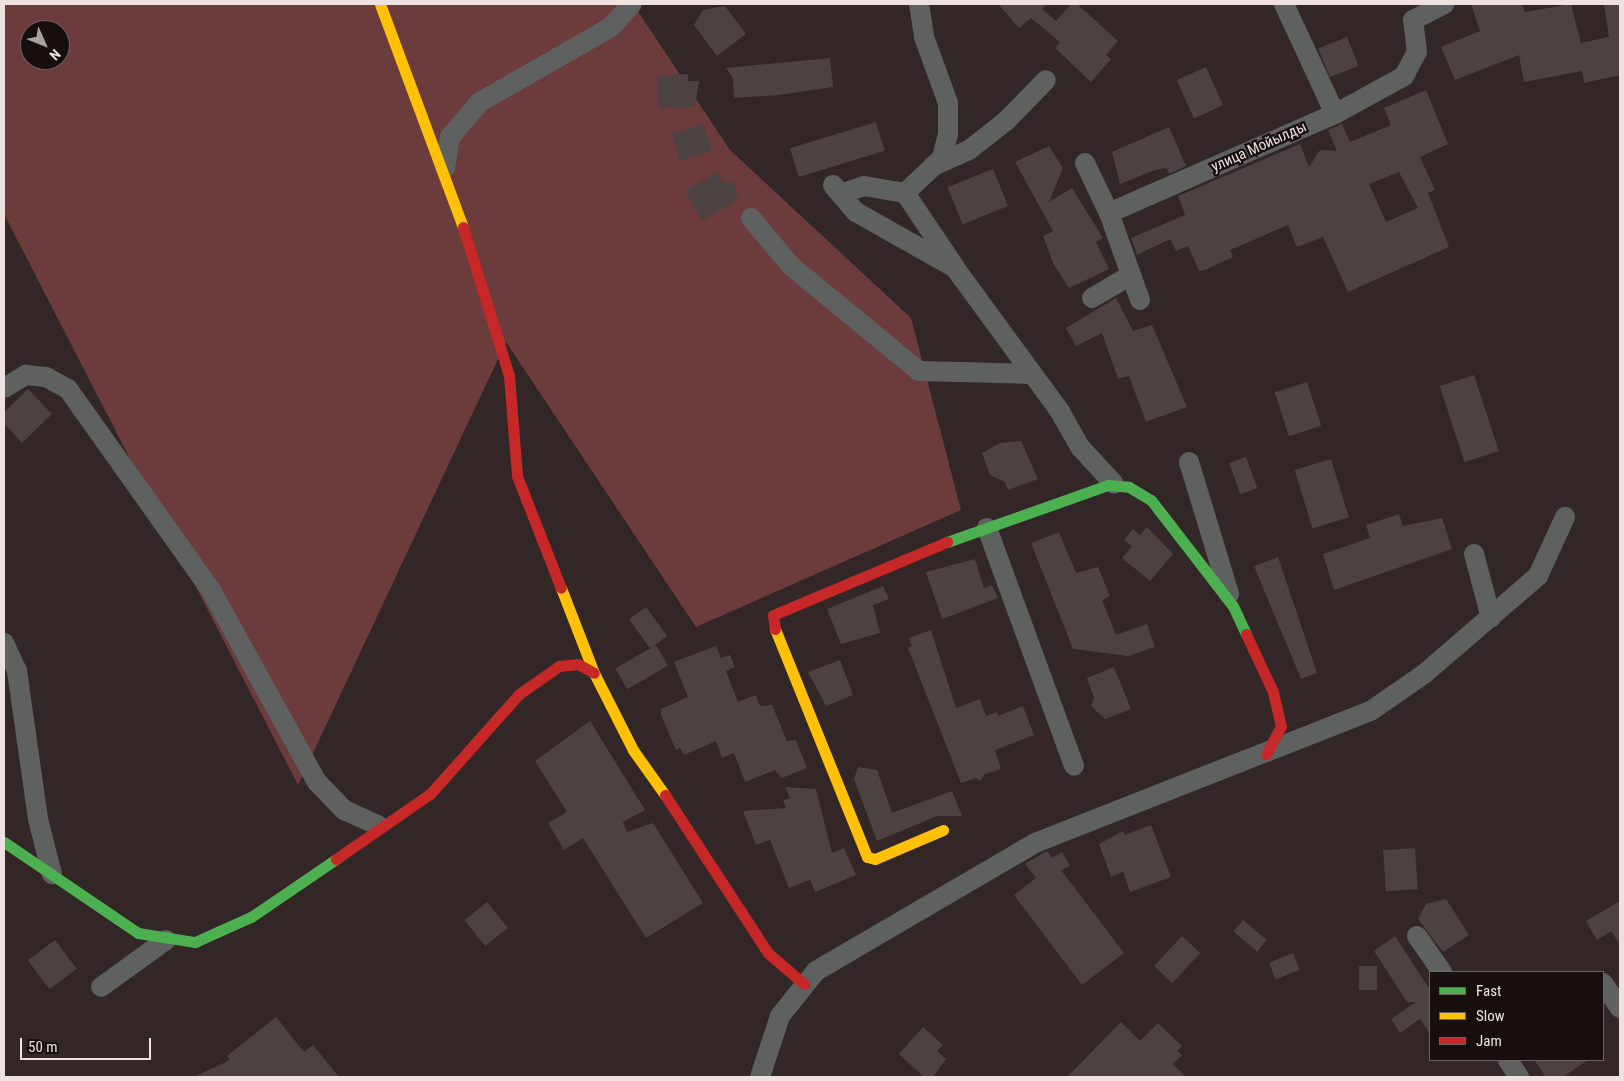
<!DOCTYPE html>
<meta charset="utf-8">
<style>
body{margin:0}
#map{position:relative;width:1624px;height:1081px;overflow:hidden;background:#322626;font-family:"Roboto Condensed",sans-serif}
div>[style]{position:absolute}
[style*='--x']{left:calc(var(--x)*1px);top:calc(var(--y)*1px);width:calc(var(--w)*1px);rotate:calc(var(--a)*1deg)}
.green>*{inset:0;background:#6c3c3c}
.building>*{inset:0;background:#4c4242;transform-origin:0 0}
.street>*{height:20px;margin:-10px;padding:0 10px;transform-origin:10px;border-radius:10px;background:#5f6160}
.fast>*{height:11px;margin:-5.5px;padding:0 5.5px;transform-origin:5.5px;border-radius:5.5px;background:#4caf50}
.slow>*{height:11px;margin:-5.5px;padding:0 5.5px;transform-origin:5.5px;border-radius:5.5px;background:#ffc107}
.jam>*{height:11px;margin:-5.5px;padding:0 5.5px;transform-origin:5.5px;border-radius:5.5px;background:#c62828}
span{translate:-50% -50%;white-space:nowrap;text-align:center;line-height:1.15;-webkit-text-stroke:4.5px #170e0e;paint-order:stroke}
.street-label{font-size:15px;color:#f0e1e1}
.frame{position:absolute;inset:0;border:5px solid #f0e1e1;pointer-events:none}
.legend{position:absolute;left:1429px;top:971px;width:175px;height:90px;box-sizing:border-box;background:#170e0e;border:1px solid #6e6262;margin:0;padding:6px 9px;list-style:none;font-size:15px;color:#f0e1e1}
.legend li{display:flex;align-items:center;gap:10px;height:25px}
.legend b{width:25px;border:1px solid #6e6262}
.north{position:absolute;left:20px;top:20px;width:50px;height:50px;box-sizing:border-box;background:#170e0e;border:1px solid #6e6262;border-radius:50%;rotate:134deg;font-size:14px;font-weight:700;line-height:20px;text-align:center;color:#f0e1e1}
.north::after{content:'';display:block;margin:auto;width:18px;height:22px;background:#aea0a0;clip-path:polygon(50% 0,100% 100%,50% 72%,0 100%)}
.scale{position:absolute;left:20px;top:1038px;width:131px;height:22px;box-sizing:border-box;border:2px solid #f0e1e1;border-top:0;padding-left:6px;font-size:15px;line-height:18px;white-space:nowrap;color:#f0e1e1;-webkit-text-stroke:4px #170e0e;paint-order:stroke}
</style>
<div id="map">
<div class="green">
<i style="clip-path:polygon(evenodd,4px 4px,633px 4px,730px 150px,911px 318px,961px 510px,696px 627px,506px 342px,298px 785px,4px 214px,4px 4px,30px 30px,60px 30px,60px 60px,30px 60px,30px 30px)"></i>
</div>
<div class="building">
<i style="clip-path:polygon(998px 4px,1047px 4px,1042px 9px,1056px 21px,1071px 4px,1077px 4px,1118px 41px,1106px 55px,1111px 59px,1091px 82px,1055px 48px,1060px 42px,1031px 18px,1019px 28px)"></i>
<i style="clip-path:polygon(1471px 4px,1522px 4px,1525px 12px,1571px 4px,1581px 43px,1609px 37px,1604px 4px,1620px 4px,1620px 75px,1584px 83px,1582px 71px,1524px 82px,1519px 55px,1455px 80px,1441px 47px,1480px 31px)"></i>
<i style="clip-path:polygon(725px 6px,746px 34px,717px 56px,694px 25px,703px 10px)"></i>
<i style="left:1347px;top:37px;width:31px;height:31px;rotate:68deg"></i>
<i style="clip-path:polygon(830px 58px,833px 87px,779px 95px,734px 98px,733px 78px,726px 68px)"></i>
<i style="left:1206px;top:67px;width:42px;height:32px;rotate:66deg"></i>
<i style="clip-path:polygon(688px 74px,688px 81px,699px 81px,695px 106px,659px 109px,657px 76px)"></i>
<i style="clip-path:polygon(evenodd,1426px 90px,1448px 144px,1420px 157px,1435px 190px,1428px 193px,1449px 247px,1348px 292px,1323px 237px,1297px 247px,1288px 225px,1230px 250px,1233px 257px,1205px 270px,1199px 271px,1188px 246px,1176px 251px,1170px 239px,1137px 255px,1131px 238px,1185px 215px,1178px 196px,1300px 144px,1309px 167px,1320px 150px,1337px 151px,1328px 130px,1342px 124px,1350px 142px,1391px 125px,1384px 108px,1426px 90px,1399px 172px,1418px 208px,1386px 222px,1369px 184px,1399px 172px)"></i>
<i style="left:876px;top:122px;width:30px;height:90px;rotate:73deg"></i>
<i style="left:703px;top:124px;width:28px;height:33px;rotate:72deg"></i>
<i style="clip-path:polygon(1169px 127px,1186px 166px,1169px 174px,1167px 168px,1155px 170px,1120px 184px,1112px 152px)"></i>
<i style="clip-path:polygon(1049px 146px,1063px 168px,1049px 202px,1072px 188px,1103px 238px,1096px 242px,1109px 269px,1069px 288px,1053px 263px,1043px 236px,1053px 231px,1015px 162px)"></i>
<i style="left:993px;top:169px;width:40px;height:49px;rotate:68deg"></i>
<i style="clip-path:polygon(717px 172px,724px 184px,732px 181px,738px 193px,735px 201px,702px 221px,685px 191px)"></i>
<i style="clip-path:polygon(1116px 298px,1133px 331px,1152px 325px,1187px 407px,1146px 422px,1129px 376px,1118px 379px,1102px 333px,1076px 346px,1066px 328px)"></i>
<i style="left:1474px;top:375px;width:80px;height:36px;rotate:72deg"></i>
<i style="left:1307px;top:382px;width:46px;height:34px;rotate:72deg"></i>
<i style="clip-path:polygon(28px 389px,52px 414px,22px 443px,4px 423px,4px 412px)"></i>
<i style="clip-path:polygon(1021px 441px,1038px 479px,1008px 490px,1005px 482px,990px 475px,982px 453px,1000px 443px)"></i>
<i style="left:1246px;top:457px;width:33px;height:18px;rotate:70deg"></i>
<i style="left:1331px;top:459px;width:61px;height:38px;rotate:73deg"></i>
<i style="clip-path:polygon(1399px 514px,1403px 526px,1442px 518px,1452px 549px,1334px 590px,1323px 554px,1370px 538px,1366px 525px)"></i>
<i style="clip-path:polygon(1147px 527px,1173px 554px,1150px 581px,1122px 558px,1132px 546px,1124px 540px,1133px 529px,1140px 535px)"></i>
<i style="clip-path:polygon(1059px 532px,1076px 573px,1098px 567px,1110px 596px,1102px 600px,1116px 635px,1147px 624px,1155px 647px,1128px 656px,1073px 649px,1031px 543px)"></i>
<i style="clip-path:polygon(1278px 557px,1317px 673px,1301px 679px,1254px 566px)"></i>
<i style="clip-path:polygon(975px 559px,984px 588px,992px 585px,998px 598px,942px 619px,926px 572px)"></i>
<i style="clip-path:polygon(883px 586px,889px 599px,873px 605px,880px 633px,841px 644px,827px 609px)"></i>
<i style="left:646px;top:607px;width:36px;height:21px;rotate:54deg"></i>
<i style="clip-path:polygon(931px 630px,956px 708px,980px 699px,986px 716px,997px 712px,998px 716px,1023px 706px,1034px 735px,995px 750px,1001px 769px,985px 774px,980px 781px,976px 778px,961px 783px,908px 648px,912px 646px,909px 638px)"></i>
<i style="left:656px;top:645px;width:24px;height:47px;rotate:60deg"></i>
<i style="clip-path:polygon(716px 646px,721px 658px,730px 655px,735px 667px,726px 671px,738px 702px,756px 695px,760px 706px,772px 705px,787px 741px,796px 740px,807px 768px,782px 778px,775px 770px,745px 782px,734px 753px,722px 758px,716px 741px,684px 755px,680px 748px,676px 750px,661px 715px,661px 709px,688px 697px,674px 662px)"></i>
<i style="clip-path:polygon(840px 660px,853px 695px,826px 706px,808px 672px)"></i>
<i style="clip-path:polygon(1114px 667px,1131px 709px,1105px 719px,1091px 706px,1094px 698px,1087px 678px)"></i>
<i style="clip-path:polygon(590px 721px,645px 810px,623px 822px,627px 832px,653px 823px,703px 903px,646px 938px,583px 838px,564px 850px,548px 823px,567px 812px,535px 761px)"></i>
<i style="clip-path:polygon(858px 767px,877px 770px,892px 813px,952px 791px,962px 816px,937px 816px,877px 841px,854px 779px)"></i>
<i style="clip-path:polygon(785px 787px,816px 789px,832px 853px,844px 848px,856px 875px,815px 892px,810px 880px,789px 888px,770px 840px,756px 845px,743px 811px,786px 808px,783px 800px,790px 798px)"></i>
<i style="clip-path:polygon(1151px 825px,1171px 877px,1130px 892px,1123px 872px,1111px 877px,1099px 844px,1123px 831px,1125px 835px)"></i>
<i style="left:1415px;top:848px;width:41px;height:32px;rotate:86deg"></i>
<i style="clip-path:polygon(1047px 851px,1052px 858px,1062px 852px,1070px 866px,1061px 870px,1124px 953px,1082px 985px,1014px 895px,1036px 878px,1025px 864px)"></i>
<i style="clip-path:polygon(1446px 899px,1469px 935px,1443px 952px,1418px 919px,1426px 904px)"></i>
<i style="clip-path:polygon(1620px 901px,1620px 944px,1611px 931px,1597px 940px,1586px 921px)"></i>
<i style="left:487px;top:902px;width:33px;height:29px;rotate:51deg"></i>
<i style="left:1243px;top:920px;width:31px;height:15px;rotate:40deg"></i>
<i style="left:1182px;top:936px;width:25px;height:41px;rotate:43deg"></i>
<i style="clip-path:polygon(1395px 936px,1430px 990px,1430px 1034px,1420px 1019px,1400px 1033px,1391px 1019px,1416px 1002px,1407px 1002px,1374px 951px)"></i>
<i style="left:55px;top:940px;width:36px;height:34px;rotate:53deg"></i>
<i style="left:1293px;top:953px;width:18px;height:26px;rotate:68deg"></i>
<i style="left:1359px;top:966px;width:18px;height:24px"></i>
<i style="clip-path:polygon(276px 1017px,304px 1052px,313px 1045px,339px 1077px,194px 1077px,230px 1060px,227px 1056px)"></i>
<i style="clip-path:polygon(1121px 1022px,1140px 1041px,1158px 1023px,1182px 1046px,1177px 1051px,1182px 1055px,1173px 1064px,1186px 1077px,1067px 1077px)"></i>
<i style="clip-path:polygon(923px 1027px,943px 1045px,937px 1051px,946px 1059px,933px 1077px,924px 1077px,899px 1054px)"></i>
<i style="clip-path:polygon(1534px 1060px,1588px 1060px,1563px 1077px,1546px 1077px)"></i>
</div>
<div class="street">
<i style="--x:919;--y:4;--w:33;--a:81"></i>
<i style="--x:924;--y:37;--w:70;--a:70"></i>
<i style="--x:948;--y:103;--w:31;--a:90"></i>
<i style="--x:948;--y:134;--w:25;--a:104"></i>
<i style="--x:942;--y:158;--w:51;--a:136.6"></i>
<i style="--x:905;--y:193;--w:88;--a:56.1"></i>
<i style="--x:1284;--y:4;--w:121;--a:65.1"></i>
<i style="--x:1085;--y:163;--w:55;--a:64.4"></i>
<i style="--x:933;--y:166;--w:39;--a:-24"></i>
<i style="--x:969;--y:150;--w:47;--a:-38.1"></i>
<i style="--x:1006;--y:121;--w:57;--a:-45.7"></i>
<i style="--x:445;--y:168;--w:31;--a:-81"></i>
<i style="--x:450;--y:137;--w:46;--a:-49.4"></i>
<i style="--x:480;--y:102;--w:151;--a:-29.8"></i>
<i style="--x:611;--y:27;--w:31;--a:-48"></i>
<i style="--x:833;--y:185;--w:35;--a:50"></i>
<i style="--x:856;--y:212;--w:114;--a:29.5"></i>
<i style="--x:955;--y:268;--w:176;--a:53.8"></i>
<i style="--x:1059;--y:410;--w:43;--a:60.4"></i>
<i style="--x:1080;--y:447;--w:50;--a:47.4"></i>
<i style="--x:840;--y:194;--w:25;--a:-18"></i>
<i style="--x:864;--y:186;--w:42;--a:9.7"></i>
<i style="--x:751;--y:218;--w:62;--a:50.2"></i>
<i style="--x:791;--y:266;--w:166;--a:39.4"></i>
<i style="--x:919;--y:371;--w:113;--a:1.5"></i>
<i style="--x:1092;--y:298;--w:45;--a:-30.5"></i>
<i style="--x:1140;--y:300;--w:92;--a:-109.6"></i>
<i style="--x:1109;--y:213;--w:247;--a:-23.7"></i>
<i style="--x:1335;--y:114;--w:79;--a:-28.8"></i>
<i style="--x:1404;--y:76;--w:27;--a:-62"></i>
<i style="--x:1417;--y:52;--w:32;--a:-97"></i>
<i style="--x:1413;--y:20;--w:35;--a:-27"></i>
<i style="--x:4;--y:388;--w:26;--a:-31"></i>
<i style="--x:26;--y:375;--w:20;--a:6"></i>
<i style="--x:46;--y:377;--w:25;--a:29"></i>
<i style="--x:68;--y:389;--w:249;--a:54.6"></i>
<i style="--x:212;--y:592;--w:217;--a:61.1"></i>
<i style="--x:317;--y:782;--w:39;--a:46"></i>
<i style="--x:344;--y:810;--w:37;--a:24"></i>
<i style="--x:1189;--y:462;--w:138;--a:73.1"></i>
<i style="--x:987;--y:528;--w:253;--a:69.9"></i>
<i style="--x:1474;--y:554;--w:66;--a:75.1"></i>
<i style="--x:4;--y:643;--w:31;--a:65"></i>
<i style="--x:17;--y:671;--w:149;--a:81.9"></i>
<i style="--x:38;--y:819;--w:57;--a:75.7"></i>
<i style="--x:1417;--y:936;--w:44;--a:55.2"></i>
<i style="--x:1603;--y:983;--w:30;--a:56"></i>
<i style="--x:101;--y:987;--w:80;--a:-35.9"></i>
<i style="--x:1508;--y:1060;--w:20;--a:57"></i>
<i style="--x:760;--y:1077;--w:64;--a:-71.8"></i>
<i style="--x:780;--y:1016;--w:58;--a:-51.3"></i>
<i style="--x:816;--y:971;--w:254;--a:-30.3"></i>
<i style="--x:1035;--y:843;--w:362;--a:-21.5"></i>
<i style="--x:1372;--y:710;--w:63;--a:-34.7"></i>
<i style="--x:1424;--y:674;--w:150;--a:-40.7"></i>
<i style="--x:1538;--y:576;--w:65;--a:-65.4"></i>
</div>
<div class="fast">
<i style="--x:947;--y:542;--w:171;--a:-19.5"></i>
<i style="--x:1108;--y:485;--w:21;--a:5"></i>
<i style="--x:1129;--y:487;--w:26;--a:31"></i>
<i style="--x:1151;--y:500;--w:134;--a:52.3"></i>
<i style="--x:1233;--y:606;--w:31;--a:65"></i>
<i style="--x:4;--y:842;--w:162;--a:34.2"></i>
<i style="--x:138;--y:933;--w:58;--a:9"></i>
<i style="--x:195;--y:942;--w:61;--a:-24.1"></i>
<i style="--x:251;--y:917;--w:103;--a:-34.3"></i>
</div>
<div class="slow">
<i style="--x:380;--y:4;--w:238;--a:69.6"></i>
<i style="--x:561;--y:588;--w:91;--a:68.8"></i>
<i style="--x:594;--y:673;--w:86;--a:63.1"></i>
<i style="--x:633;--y:750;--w:55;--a:54.6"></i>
<i style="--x:775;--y:629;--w:246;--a:68"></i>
<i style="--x:867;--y:857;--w:8;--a:14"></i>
<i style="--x:875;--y:859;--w:74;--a:-23.1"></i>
</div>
<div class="jam">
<i style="--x:463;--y:227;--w:156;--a:72.8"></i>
<i style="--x:509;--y:376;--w:100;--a:85.4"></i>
<i style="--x:517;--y:476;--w:120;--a:68.6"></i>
<i style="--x:775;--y:629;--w:14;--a:-98"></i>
<i style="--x:773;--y:615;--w:189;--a:-22.8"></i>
<i style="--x:1246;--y:634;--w:64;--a:65"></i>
<i style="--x:1273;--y:692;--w:35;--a:77"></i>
<i style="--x:1281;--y:726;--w:32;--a:118"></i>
<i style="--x:665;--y:795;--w:189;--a:56.9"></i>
<i style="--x:768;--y:953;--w:48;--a:40.7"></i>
<i style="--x:336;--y:859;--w:114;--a:-34.7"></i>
<i style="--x:430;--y:794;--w:134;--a:-48.3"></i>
<i style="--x:519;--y:694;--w:49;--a:-35"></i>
<i style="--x:559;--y:666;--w:19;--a:-6"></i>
<i style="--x:578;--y:664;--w:18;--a:29"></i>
</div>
<div class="street-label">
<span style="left:1259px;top:147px;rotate:-24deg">улица Мойылды</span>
</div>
<div class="frame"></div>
<ul class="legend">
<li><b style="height:6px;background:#4caf50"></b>Fast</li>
<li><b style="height:6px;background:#ffc107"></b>Slow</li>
<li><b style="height:6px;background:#c62828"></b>Jam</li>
</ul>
<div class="north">N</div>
<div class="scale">50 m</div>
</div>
